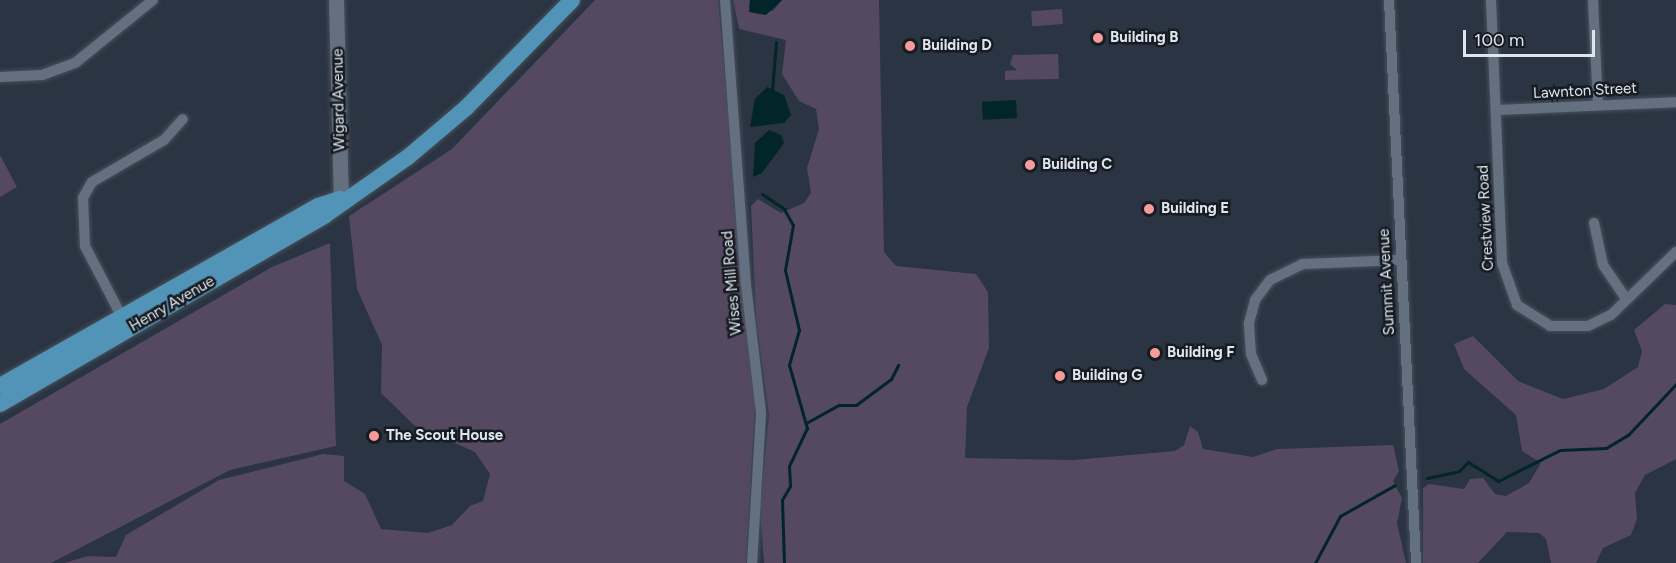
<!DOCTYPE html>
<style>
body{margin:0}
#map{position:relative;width:1676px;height:563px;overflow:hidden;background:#2a3442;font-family:Figtree,sans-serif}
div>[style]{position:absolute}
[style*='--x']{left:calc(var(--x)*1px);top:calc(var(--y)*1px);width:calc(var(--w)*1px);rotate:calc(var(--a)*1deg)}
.green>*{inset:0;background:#544960;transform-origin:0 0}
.water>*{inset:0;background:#022529;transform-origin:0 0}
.stream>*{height:3px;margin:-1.5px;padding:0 1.5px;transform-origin:1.5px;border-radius:1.5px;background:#022529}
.roads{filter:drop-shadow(0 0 2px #47505b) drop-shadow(0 0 2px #47505b)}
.street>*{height:10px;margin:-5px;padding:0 5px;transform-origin:5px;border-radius:5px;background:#647080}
.secondary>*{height:15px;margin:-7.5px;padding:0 7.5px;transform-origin:7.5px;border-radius:7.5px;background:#647080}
.primary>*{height:16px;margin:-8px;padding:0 8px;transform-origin:8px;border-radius:8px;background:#5294b7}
.dots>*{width:16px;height:16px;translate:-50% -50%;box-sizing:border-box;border:3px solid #171b22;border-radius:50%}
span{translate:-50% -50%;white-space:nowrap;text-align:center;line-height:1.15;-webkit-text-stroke:5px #171b22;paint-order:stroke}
.poi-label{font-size:15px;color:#dee5ee;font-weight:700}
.left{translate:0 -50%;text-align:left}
.street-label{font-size:15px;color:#dee5ee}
.scale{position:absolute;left:1463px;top:30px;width:132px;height:27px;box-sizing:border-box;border:3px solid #dee5ee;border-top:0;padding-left:8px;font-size:18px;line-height:21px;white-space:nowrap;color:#dee5ee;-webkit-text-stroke:4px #171b22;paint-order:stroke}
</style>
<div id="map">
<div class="green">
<i style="clip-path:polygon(595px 0,718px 0,755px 403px,746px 563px,64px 563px,88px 556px,116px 557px,126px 535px,219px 480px,323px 454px,344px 456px,344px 481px,365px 494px,381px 529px,428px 533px,452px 525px,470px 506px,483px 501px,490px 474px,475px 452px,414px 425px,381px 393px,382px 345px,357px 289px,349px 216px,452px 149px)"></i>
<i style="clip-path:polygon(733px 0,750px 0,749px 8px,773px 11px,782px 0,879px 0,884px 252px,896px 266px,976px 274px,988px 292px,989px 348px,967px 407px,965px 458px,1074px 460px,1175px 451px,1184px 445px,1190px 426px,1198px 432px,1203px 449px,1253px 457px,1277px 449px,1393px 445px,1399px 471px,1393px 481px,1402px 498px,1397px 523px,1406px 563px,764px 563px,760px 510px,769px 415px,756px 318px,751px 206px,758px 199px,781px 213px,804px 203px,811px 193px,807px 168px,819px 129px,816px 109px,799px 101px,782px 74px,786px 40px,739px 29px)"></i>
<i style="left:1062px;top:9px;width:15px;height:31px;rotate:86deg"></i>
<i style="clip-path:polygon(1058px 54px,1059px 79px,1005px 80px,1005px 71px,1017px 70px,1010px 64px,1013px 55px)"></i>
<i style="clip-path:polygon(0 155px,17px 187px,0 197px)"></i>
<i style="clip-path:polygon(330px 243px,336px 446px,230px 470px,51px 563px,0 563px,0 424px,272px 267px)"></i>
<i style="clip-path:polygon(1665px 304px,1676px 305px,1676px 459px,1645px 475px,1635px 493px,1637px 519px,1631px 535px,1603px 548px,1596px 563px,1551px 563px,1546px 539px,1539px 533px,1507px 532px,1478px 563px,1423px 563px,1423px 488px,1429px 484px,1464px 489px,1470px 479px,1483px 478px,1495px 494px,1506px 496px,1529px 483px,1541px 463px,1522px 451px,1516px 415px,1464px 369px,1454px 344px,1473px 336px,1518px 381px,1563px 399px,1604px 389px,1638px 367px,1642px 351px,1634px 330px)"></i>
</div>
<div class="water">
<i style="clip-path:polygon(750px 0,782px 0,766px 15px,749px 12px)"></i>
<i style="clip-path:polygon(767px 87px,784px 95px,791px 115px,784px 123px,750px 127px,755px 99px)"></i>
<i style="left:1016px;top:100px;width:18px;height:34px;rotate:87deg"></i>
<i style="clip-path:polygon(769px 130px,781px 135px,784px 143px,762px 173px,753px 177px,755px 143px)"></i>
</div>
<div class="stream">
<i style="--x:772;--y:90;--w:48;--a:-85.2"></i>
<i style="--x:762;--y:194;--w:27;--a:34"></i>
<i style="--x:784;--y:209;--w:18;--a:61"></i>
<i style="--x:793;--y:225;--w:46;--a:100.1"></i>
<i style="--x:785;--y:270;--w:62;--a:76.9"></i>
<i style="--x:799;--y:330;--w:36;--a:106"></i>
<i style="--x:789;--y:365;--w:66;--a:74.1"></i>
<i style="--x:807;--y:428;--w:42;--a:115.3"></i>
<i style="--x:789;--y:466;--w:20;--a:87"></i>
<i style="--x:790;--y:486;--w:16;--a:120"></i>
<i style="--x:782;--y:500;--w:63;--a:88.2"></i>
<i style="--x:806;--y:423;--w:38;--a:-29"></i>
<i style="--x:839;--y:405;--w:17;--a:0"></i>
<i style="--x:856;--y:405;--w:44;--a:-36.6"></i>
<i style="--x:891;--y:379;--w:16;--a:-63"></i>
<i style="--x:1427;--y:478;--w:33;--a:-12"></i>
<i style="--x:1459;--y:471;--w:13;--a:-45"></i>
<i style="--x:1468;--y:462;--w:36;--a:32"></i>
<i style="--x:1498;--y:481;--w:69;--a:-26.6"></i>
<i style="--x:1560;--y:450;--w:46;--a:-2.5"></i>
<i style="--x:1606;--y:448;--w:26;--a:-31"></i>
<i style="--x:1628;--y:435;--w:70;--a:-46.7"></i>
<i style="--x:1315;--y:563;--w:53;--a:-62"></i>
<i style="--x:1340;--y:516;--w:63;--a:-29.4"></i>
</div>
<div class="roads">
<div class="street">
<i style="--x:725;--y:0;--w:286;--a:85.8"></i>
<i style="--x:746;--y:285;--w:129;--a:83.3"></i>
<i style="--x:761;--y:413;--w:150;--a:93.4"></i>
<i style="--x:1389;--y:0;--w:564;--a:87.25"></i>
<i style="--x:1491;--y:0;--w:263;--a:87.6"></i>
<i style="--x:1502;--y:263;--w:45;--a:70.3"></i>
<i style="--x:1517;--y:305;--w:39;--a:32"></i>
<i style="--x:1550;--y:326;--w:38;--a:0"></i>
<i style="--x:1588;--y:326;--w:25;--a:-26"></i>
<i style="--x:1611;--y:315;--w:91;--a:-44.1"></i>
<i style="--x:1593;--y:0;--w:105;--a:87.3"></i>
<i style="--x:0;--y:77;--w:42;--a:-2.7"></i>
<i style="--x:42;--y:75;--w:35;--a:-20"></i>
<i style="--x:75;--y:63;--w:100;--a:-38.9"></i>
<i style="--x:1496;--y:110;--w:180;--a:-2.5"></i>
<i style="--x:1594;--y:223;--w:43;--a:77.9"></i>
<i style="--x:1603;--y:265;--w:42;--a:55.6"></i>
<i style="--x:124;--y:321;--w:85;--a:-117.5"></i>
<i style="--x:85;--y:246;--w:48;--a:-92.4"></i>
<i style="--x:83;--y:198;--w:18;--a:-61"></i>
<i style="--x:92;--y:182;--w:83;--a:-30.3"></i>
<i style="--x:164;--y:140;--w:28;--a:-48"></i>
<i style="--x:1262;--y:380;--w:28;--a:-113"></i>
<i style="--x:1251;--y:354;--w:31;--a:-94"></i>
<i style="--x:1249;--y:323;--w:24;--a:-75"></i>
<i style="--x:1255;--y:300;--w:25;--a:-53"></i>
<i style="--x:1270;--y:280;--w:37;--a:-26"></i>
<i style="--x:1303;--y:264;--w:98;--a:-2.3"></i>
</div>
<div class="secondary">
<i style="--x:336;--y:0;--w:199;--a:88.6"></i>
</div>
<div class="primary">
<i style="--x:0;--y:386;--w:365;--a:-29.5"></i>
<i style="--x:318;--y:206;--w:23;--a:-18"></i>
<i style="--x:0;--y:404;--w:375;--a:-30.1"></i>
<i style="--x:324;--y:216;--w:103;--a:-35.1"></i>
<i style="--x:408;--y:157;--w:76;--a:-40.2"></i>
<i style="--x:466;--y:108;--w:151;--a:-45.5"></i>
</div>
</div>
<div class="dots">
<i style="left:1098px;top:38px;background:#f59b9a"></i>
<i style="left:910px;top:46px;background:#f59b9a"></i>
<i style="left:1030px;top:165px;background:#f59b9a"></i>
<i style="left:1149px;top:209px;background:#f59b9a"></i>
<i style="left:1155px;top:353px;background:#f59b9a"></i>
<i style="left:1060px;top:376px;background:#f59b9a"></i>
<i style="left:374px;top:436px;background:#f59b9a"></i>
</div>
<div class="poi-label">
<span class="left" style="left:1110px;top:38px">Building B</span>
<span class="left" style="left:922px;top:46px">Building D</span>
<span class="left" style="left:1042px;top:165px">Building C</span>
<span class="left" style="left:1161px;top:209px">Building E</span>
<span class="left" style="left:1167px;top:353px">Building F</span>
<span class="left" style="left:1072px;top:376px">Building G</span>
<span class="left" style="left:386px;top:436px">The Scout House</span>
</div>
<div class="street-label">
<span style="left:1585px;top:91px;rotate:-3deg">Lawnton Street</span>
<span style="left:339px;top:100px;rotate:-91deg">Wigard Avenue</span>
<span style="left:1486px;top:218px;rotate:-93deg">Crestview Road</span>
<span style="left:1387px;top:282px;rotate:-93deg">Summit Avenue</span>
<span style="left:732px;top:283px;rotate:-95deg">Wises Mill Road</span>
<span style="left:172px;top:304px;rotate:-30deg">Henry Avenue</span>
</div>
<div class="scale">100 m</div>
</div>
